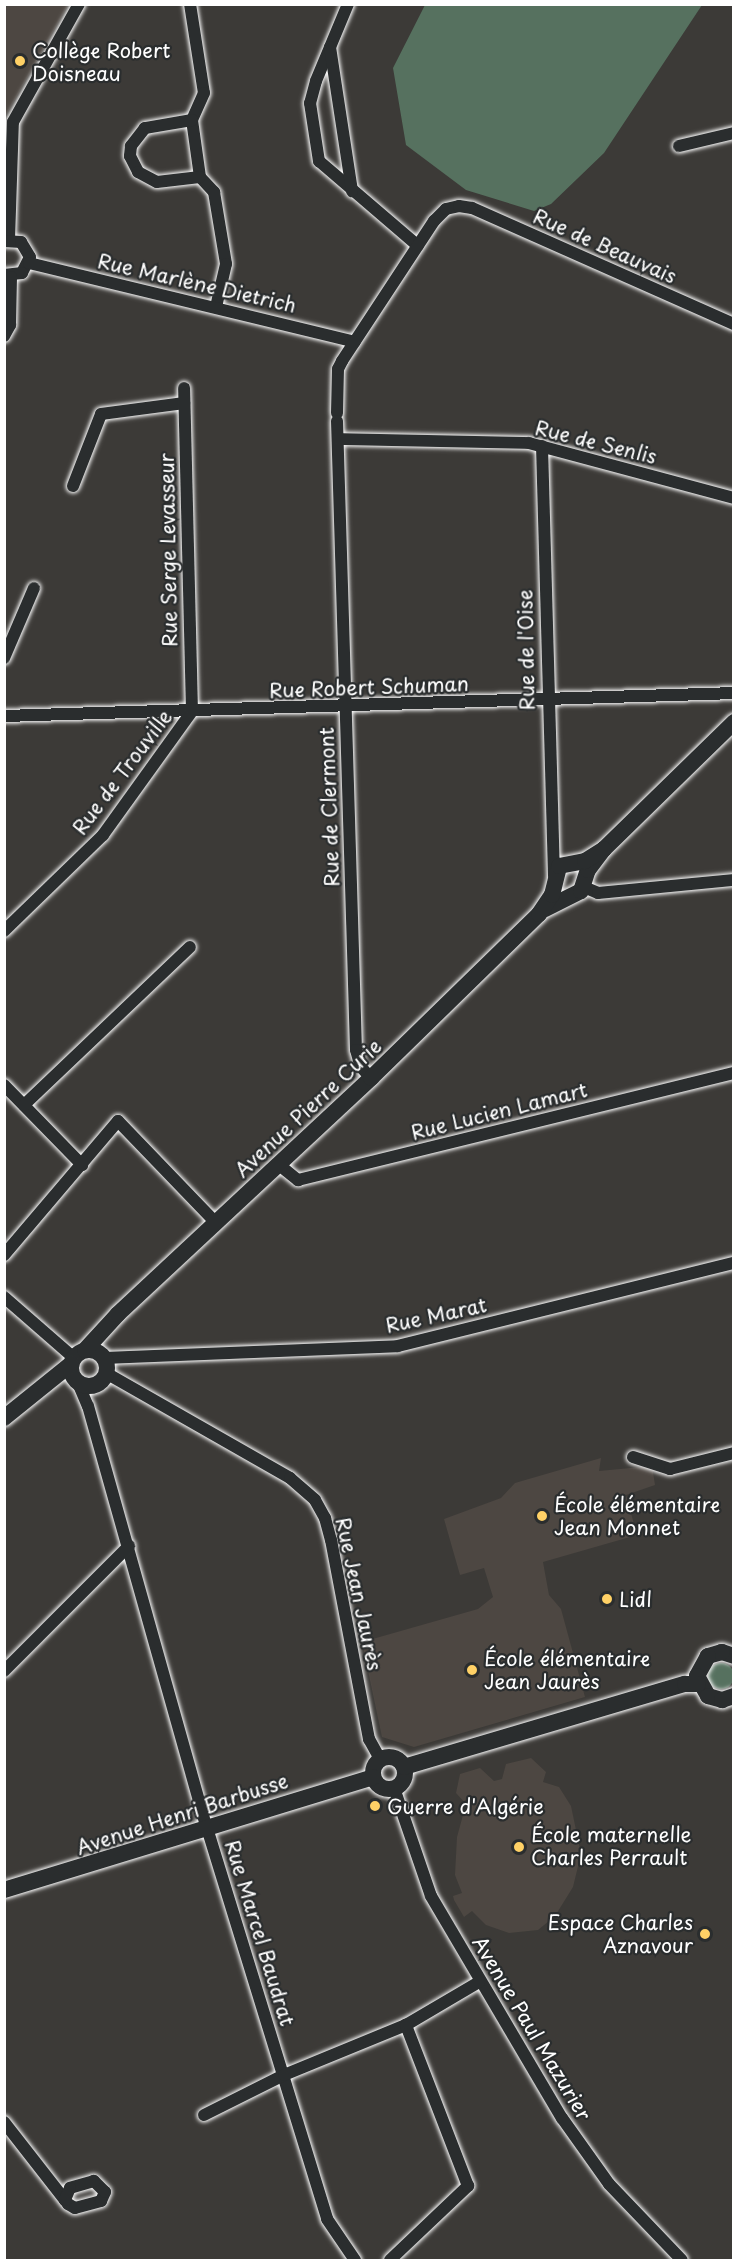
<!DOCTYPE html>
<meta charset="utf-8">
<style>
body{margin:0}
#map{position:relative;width:738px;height:2265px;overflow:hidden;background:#3c3a37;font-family:"Playpen Sans",sans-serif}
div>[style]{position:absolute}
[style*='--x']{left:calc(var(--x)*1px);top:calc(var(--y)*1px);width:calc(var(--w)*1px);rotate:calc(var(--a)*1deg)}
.built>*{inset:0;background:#4d4742}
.green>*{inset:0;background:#56715f}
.round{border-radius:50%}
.roads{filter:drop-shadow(0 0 2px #fff) drop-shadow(0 0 2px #fff)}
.street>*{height:12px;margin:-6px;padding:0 6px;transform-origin:6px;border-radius:6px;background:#2a2d2e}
.secondary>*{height:16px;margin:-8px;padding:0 8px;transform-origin:8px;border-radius:8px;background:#2a2d2e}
.secondary>.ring{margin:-8px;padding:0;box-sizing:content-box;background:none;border:16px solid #2a2d2e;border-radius:50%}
.dots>*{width:16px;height:16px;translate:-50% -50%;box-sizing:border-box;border:3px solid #2a2d2e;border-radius:50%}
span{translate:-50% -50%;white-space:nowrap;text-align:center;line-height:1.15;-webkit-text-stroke:4.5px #2a2d2e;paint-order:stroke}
.poi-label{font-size:20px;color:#fff}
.left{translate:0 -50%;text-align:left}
.right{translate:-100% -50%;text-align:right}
.street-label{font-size:20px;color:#fff}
.frame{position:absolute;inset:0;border:6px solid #fff;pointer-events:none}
</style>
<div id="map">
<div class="built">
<i style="clip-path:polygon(5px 4px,68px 5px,5px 117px,4px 5px)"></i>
<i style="clip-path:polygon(601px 1458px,599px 1471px,652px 1466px,655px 1485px,626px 1495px,637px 1535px,543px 1562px,549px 1595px,561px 1609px,585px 1697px,414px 1747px,382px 1737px,362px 1642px,478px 1609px,493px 1597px,484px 1568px,460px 1575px,444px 1519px,501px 1498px,515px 1483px)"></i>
<i style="clip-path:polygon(531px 1758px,546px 1772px,543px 1782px,559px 1787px,571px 1806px,581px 1854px,573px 1887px,555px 1916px,538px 1930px,509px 1933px,486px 1925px,472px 1911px,464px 1917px,454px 1900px,453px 1896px,462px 1893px,455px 1875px,457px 1837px,466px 1804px,456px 1793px,460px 1774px,480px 1768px,494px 1781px,502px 1779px,506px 1764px)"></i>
</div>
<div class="green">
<i style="clip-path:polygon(425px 5px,425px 4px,702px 5px,604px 153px,551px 204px,534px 211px,466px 190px,406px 145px,393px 68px)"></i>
<i class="round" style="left:708px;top:1663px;width:26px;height:26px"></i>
</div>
<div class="roads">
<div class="street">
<i style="--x:190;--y:4;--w:90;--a:81.1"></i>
<i style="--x:204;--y:93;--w:30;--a:114"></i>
<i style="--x:348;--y:4;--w:83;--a:112.6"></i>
<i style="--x:316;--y:81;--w:23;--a:105"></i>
<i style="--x:310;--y:103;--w:59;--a:81.2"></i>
<i style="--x:319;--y:161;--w:130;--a:40.6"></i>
<i style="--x:330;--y:47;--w:146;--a:81.3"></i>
<i style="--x:192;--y:120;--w:58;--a:82"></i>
<i style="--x:200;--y:177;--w:21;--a:47"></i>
<i style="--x:214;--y:192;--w:73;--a:80.5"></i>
<i style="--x:226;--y:264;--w:44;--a:103.1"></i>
<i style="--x:192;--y:120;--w:48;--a:170.3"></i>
<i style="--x:145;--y:128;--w:23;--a:128"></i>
<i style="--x:131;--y:146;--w:10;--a:96"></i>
<i style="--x:130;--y:156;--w:18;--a:63"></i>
<i style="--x:138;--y:172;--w:21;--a:28"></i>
<i style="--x:157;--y:182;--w:43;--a:-6.6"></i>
<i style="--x:679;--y:146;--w:57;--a:-13.3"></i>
<i style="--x:9;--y:240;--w:118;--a:-88.1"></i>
<i style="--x:13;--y:122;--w:135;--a:-60.8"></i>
<i style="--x:4;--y:241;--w:17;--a:3"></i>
<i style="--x:21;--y:242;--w:17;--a:59"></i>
<i style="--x:30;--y:257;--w:18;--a:117"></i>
<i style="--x:22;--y:273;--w:18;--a:174"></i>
<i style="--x:29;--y:263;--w:335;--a:13.6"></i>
<i style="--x:4;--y:336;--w:13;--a:-61"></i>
<i style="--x:10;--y:325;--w:48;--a:-88.8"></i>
<i style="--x:337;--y:413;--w:44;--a:-88.7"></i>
<i style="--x:338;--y:369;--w:9;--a:-63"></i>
<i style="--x:342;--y:361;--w:168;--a:-56.7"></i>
<i style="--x:434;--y:221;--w:17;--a:-45"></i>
<i style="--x:446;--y:209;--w:13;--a:-13"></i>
<i style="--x:459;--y:206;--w:13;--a:9"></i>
<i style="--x:472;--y:208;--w:287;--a:23.9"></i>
<i style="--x:337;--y:421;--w:629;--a:88.27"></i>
<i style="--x:356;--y:1050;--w:18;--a:74"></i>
<i style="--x:361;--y:1067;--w:15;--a:48"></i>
<i style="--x:338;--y:439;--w:191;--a:1.2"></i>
<i style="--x:529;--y:443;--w:212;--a:15"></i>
<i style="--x:542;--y:446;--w:430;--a:88.4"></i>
<i style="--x:73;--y:486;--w:77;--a:-68.7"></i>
<i style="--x:101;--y:414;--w:84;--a:-7.5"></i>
<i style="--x:4;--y:658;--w:76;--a:-66.8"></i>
<i style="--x:4;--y:716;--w:730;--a:-1.8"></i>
<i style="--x:584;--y:887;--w:15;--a:23"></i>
<i style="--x:598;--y:893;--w:137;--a:-5.5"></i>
<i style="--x:4;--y:931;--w:138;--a:-44.1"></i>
<i style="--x:103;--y:835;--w:153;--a:-54.3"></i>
<i style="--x:192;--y:711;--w:323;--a:-91.4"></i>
<i style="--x:4;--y:1085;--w:112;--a:45.7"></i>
<i style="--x:24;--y:1105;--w:229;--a:-43.6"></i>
<i style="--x:278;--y:1164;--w:26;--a:39"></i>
<i style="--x:298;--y:1180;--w:449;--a:-13.8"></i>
<i style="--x:4;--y:1255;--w:176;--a:-49.6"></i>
<i style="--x:118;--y:1121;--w:141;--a:46.1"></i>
<i style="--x:4;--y:1297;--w:93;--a:41.1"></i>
<i style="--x:104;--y:1358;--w:294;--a:-2.3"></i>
<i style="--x:398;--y:1346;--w:346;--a:-13.9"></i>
<i style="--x:106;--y:1373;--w:212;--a:29.7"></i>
<i style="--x:290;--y:1478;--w:33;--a:41"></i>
<i style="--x:315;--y:1500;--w:21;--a:61"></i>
<i style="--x:325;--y:1518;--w:23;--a:75"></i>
<i style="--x:331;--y:1540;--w:203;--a:79.2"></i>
<i style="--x:369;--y:1739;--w:23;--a:61"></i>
<i style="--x:78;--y:1383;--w:25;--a:67"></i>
<i style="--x:88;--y:1406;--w:438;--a:74.3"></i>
<i style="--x:207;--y:1828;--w:409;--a:72.9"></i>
<i style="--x:327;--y:2219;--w:50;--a:55.7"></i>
<i style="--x:633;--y:1457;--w:39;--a:18"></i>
<i style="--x:670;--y:1469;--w:66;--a:-14"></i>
<i style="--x:4;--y:1671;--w:177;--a:-45"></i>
<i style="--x:394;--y:1788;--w:114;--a:71.1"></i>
<i style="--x:431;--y:1896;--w:258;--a:59.5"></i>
<i style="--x:562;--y:2118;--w:81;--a:54.5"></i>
<i style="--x:609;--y:2184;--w:105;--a:46.2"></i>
<i style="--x:204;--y:2115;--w:89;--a:-26.6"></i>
<i style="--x:284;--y:2075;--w:132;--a:-22.3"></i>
<i style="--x:406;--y:2025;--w:85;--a:-30.5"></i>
<i style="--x:4;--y:2122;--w:99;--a:52"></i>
<i style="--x:65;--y:2200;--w:5;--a:53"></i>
<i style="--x:68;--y:2204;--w:8;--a:30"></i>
<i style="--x:75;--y:2208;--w:27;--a:-15"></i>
<i style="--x:101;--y:2201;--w:10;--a:-66"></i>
<i style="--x:105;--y:2192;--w:16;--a:-135"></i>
<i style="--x:94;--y:2181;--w:25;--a:164"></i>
<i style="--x:70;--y:2188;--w:13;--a:113"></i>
<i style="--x:390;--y:2260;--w:108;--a:-43.5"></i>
<i style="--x:468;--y:2186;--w:173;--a:-111.1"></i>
</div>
<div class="secondary">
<i style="--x:545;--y:909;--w:40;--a:-26.6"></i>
<i style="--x:581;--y:891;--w:22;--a:-72"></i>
<i style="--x:588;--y:870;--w:26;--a:-53"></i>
<i style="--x:604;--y:849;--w:182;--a:-44.3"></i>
<i class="ring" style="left:71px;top:1350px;width:20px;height:20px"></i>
<i style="--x:85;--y:1350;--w:49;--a:-47.5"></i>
<i style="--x:118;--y:1314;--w:346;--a:-43"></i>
<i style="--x:371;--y:1078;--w:235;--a:-44.3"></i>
<i style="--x:539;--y:914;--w:23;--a:-56"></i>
<i style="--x:552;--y:895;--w:30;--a:-76"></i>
<i style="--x:559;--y:866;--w:26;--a:-11"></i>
<i style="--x:585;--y:861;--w:22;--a:-32"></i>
<i style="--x:4;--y:1418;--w:86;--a:-38.9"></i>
<i style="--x:734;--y:1656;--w:13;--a:-162"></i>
<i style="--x:722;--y:1652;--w:15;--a:164"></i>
<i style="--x:708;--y:1656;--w:23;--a:119"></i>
<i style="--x:697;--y:1676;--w:23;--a:61"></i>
<i style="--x:708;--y:1696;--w:15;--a:16"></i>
<i style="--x:722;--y:1700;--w:13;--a:-18"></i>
<i class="ring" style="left:373px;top:1757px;width:16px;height:16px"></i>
<i style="--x:404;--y:1767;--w:293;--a:-16.5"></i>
<i style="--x:685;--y:1684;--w:13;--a:0"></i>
<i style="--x:4;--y:1890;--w:386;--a:-17"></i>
</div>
</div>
<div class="dots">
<i style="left:20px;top:61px;background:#ffd166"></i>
<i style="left:542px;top:1516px;background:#ffd166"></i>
<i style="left:607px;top:1599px;background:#ffd166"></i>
<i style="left:472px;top:1670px;background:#ffd166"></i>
<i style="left:375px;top:1806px;background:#ffd166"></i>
<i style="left:519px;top:1847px;background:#ffd166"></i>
<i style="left:705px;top:1934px;background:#ffd166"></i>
</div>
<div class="poi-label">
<span class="left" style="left:32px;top:62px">Collège Robert<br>Doisneau</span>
<span class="left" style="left:554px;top:1516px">École élémentaire<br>Jean Monnet</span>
<span class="left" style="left:619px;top:1599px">Lidl</span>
<span class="left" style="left:484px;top:1670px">École élémentaire<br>Jean Jaurès</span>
<span class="left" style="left:387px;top:1806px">Guerre d'Algérie</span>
<span class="left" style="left:531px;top:1846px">École maternelle<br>Charles Perrault</span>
<span class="right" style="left:693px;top:1934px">Espace Charles<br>Aznavour</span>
</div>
<div class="street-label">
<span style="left:605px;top:246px;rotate:24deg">Rue de Beauvais</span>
<span style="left:197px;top:283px;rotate:13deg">Rue Marlène Dietrich</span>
<span style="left:596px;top:442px;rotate:14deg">Rue de Senlis</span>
<span style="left:168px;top:550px;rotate:-91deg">Rue Serge Levasseur</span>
<span style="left:526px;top:650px;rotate:-91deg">Rue de l'Oise</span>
<span style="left:369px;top:687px;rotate:-2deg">Rue Robert Schuman</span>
<span style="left:122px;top:772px;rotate:-53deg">Rue de Trouville</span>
<span style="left:329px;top:807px;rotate:-92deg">Rue de Clermont</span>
<span style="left:308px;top:1108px;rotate:-43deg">Avenue Pierre Curie</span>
<span style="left:499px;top:1111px;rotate:-14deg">Rue Lucien Lamart</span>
<span style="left:436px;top:1315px;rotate:-12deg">Rue Marat</span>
<span style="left:359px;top:1594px;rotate:78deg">Rue Jean Jaurès</span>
<span style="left:182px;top:1814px;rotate:-18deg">Avenue Henri Barbusse</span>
<span style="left:260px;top:1933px;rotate:73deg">Rue Marcel Baudrat</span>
<span style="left:532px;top:2028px;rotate:59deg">Avenue Paul Mazurier</span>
</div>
<div class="frame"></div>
</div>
